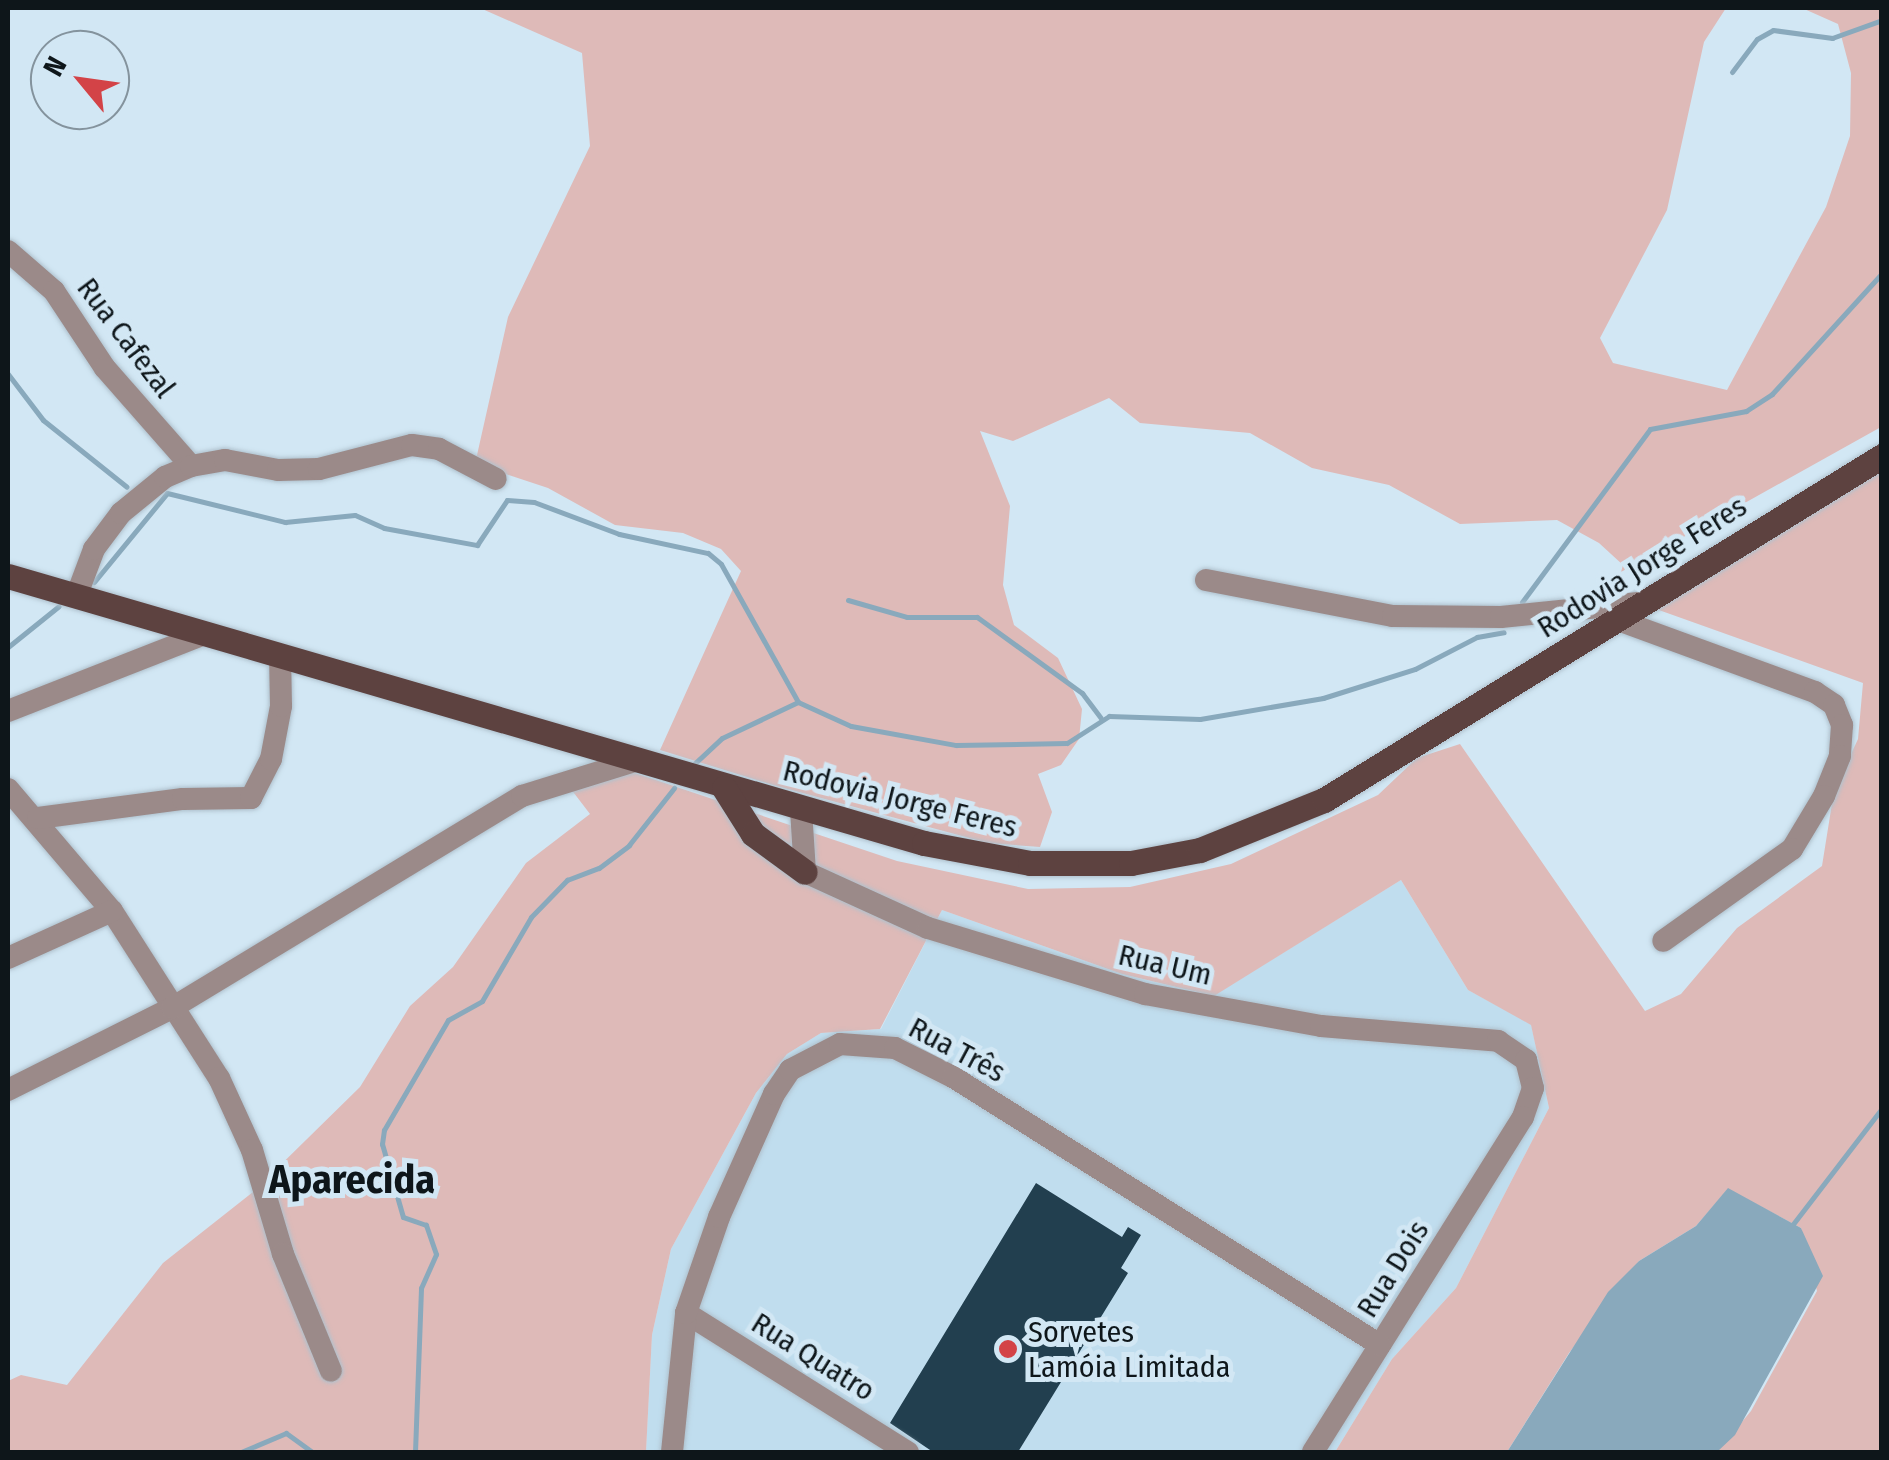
<!DOCTYPE html>
<meta charset="utf-8">
<style>
body{margin:0}
#map{position:relative;width:1889px;height:1460px;overflow:hidden;background:#d2e7f4;font-family:"Fira Sans Condensed",sans-serif}
div>[style]{position:absolute}
[style*='--x']{left:calc(var(--x)*1px);top:calc(var(--y)*1px);width:calc(var(--w)*1px);rotate:calc(var(--a)*1deg)}
.built>*{inset:0;background:#c0ddee}
.green>*{inset:0;background:#debab8}
.water>*{inset:0;background:#89a9bc}
.stream>*{height:5px;margin:-2.5px;padding:0 2.5px;transform-origin:2.5px;border-radius:2.5px;background:#89a9bc}
.building>*{inset:0;background:#223f4f}
.roads{filter:drop-shadow(0 0 2px #afc1cd) drop-shadow(0 0 2px #afc1cd)}
.minor>*{height:22px;margin:-11px;padding:0 11px;transform-origin:11px;border-radius:11px;background:#9b8a89}
.major>*{height:25px;margin:-12.5px;padding:0 12.5px;transform-origin:12.5px;border-radius:12.5px;background:#5d4240}
.dots>*{width:28px;height:28px;translate:-50% -50%;box-sizing:border-box;border:5px solid #d2e7f4;border-radius:50%}
span{translate:-50% -50%;white-space:nowrap;text-align:center;line-height:1.15;-webkit-text-stroke:10px #d2e7f4;paint-order:stroke}
.street-label{font-size:30px;color:#0e161a}
.poi-label{font-size:30px;color:#0e161a}
.left{translate:0 -50%;text-align:left}
.district-label{font-size:40px;color:#0e161a;font-weight:700}
.frame{position:absolute;inset:0;border:10px solid #0e161a;pointer-events:none}
.north{position:absolute;left:30px;top:30px;width:100px;height:100px;box-sizing:border-box;background:#d2e7f4;border:2px solid #84939d;border-radius:50%;rotate:299deg;font-size:28px;font-weight:700;line-height:40px;text-align:center;color:#0e161a}
.north::after{content:'';display:block;margin:auto;width:35px;height:45px;background:#d34347;clip-path:polygon(50% 0,100% 100%,50% 72%,0 100%)}
</style>
<div id="map">
<div class="built">
<i style="clip-path:polygon(1401px 880px,1468px 990px,1531px 1024px,1549px 1108px,1456px 1288px,1392px 1359px,1335px 1452px,646px 1452px,652px 1335px,671px 1249px,756px 1093px,787px 1054px,821px 1033px,881px 1029px,942px 910px,1122px 974px,1213px 996px)"></i>
</div>
<div class="green">
<i style="clip-path:polygon(480px 8px,1726px 8px,1704px 42px,1667px 210px,1600px 338px,1613px 363px,1727px 390px,1826px 207px,1850px 136px,1851px 73px,1838px 24px,1802px 8px,1881px 8px,1881px 427px,1621px 572px,1623px 565px,1599px 543px,1557px 520px,1460px 524px,1389px 485px,1312px 468px,1250px 433px,1140px 423px,1109px 398px,1013px 441px,980px 431px,1010px 506px,1003px 585px,1014px 625px,1058px 658px,1082px 709px,1079px 739px,1061px 765px,1038px 774px,1052px 812px,1040px 847px,988px 843px,773px 785px,660px 750px,741px 571px,721px 549px,683px 533px,615px 525px,548px 488px,475px 464px,508px 317px,590px 146px,582px 53px)"></i>
<i style="clip-path:polygon(1881px 467px,1881px 1452px,1717px 1452px,1751px 1411px,1817px 1291px,1801px 1228px,1728px 1189px,1696px 1226px,1639px 1261px,1569px 1353px,1507px 1452px,1335px 1452px,1392px 1359px,1456px 1288px,1549px 1108px,1531px 1025px,1468px 990px,1401px 880px,1214px 996px,1122px 974px,942px 910px,880px 1029px,821px 1033px,787px 1054px,756px 1093px,671px 1249px,652px 1335px,646px 1452px,8px 1452px,8px 1381px,21px 1375px,67px 1385px,163px 1263px,253px 1192px,360px 1087px,410px 1006px,453px 967px,526px 863px,590px 814px,564px 780px,602px 762px,897px 861px,1028px 889px,1130px 887px,1231px 864px,1378px 795px,1417px 758px,1460px 744px,1645px 1011px,1681px 994px,1737px 928px,1822px 866px,1834px 791px,1858px 739px,1863px 683px,1656px 609px)"></i>
</div>
<div class="water">
<i style="clip-path:polygon(1728px 1188px,1801px 1228px,1823px 1276px,1735px 1435px,1717px 1452px,1507px 1452px,1608px 1292px,1639px 1261px,1696px 1226px)"></i>
</div>
<div class="stream">
<i style="--x:1732;--y:72;--w:41;--a:-52.9"></i>
<i style="--x:1757;--y:39;--w:18;--a:-29"></i>
<i style="--x:1773;--y:30;--w:60;--a:7.7"></i>
<i style="--x:1832;--y:38;--w:53;--a:-19.8"></i>
<i style="--x:8;--y:374;--w:58;--a:52.7"></i>
<i style="--x:43;--y:420;--w:107;--a:38.6"></i>
<i style="--x:94;--y:582;--w:115;--a:-50.6"></i>
<i style="--x:167;--y:493;--w:122;--a:13.8"></i>
<i style="--x:285;--y:522;--w:70;--a:-5.7"></i>
<i style="--x:355;--y:515;--w:32;--a:24"></i>
<i style="--x:384;--y:528;--w:95;--a:10.4"></i>
<i style="--x:477;--y:545;--w:54;--a:-56.3"></i>
<i style="--x:507;--y:500;--w:27;--a:4"></i>
<i style="--x:534;--y:502;--w:91;--a:20.6"></i>
<i style="--x:619;--y:534;--w:91;--a:12.1"></i>
<i style="--x:708;--y:553;--w:17;--a:40"></i>
<i style="--x:721;--y:564;--w:158;--a:60.8"></i>
<i style="--x:798;--y:702;--w:58;--a:24.4"></i>
<i style="--x:851;--y:726;--w:107;--a:10.3"></i>
<i style="--x:956;--y:745;--w:111;--a:-1"></i>
<i style="--x:1067;--y:743;--w:50;--a:-32.7"></i>
<i style="--x:1109;--y:716;--w:91;--a:1.9"></i>
<i style="--x:1200;--y:719;--w:125;--a:-9.7"></i>
<i style="--x:1323;--y:698;--w:96;--a:-17.5"></i>
<i style="--x:1415;--y:669;--w:70;--a:-27.3"></i>
<i style="--x:1477;--y:637;--w:27;--a:-10"></i>
<i style="--x:848;--y:600;--w:61;--a:16.1"></i>
<i style="--x:907;--y:617;--w:70;--a:0"></i>
<i style="--x:977;--y:617;--w:130;--a:35.9"></i>
<i style="--x:1082;--y:693;--w:31;--a:53"></i>
<i style="--x:1522;--y:602;--w:215;--a:-53.5"></i>
<i style="--x:1650;--y:429;--w:98;--a:-10.6"></i>
<i style="--x:1746;--y:411;--w:31;--a:-33"></i>
<i style="--x:1772;--y:394;--w:164;--a:-47.7"></i>
<i style="--x:8;--y:647;--w:65;--a:-38.8"></i>
<i style="--x:694;--y:764;--w:38;--a:-43"></i>
<i style="--x:722;--y:738;--w:84;--a:-25.3"></i>
<i style="--x:1790;--y:1228;--w:151;--a:-52.5"></i>
<i style="--x:241;--y:1452;--w:49;--a:-22.9"></i>
<i style="--x:286;--y:1433;--w:32;--a:36"></i>
<i style="--x:415;--y:1452;--w:164;--a:-87.9"></i>
<i style="--x:421;--y:1288;--w:37;--a:-66"></i>
<i style="--x:436;--y:1254;--w:31;--a:-109"></i>
<i style="--x:426;--y:1225;--w:24;--a:-161"></i>
<i style="--x:403;--y:1217;--w:76;--a:-106"></i>
<i style="--x:382;--y:1144;--w:14;--a:-82"></i>
<i style="--x:384;--y:1130;--w:127;--a:-59.8"></i>
<i style="--x:448;--y:1020;--w:39;--a:-29"></i>
<i style="--x:482;--y:1001;--w:97;--a:-59.7"></i>
<i style="--x:531;--y:917;--w:52;--a:-45.8"></i>
<i style="--x:567;--y:880;--w:34;--a:-21"></i>
<i style="--x:599;--y:868;--w:38;--a:-37"></i>
<i style="--x:629;--y:845;--w:73;--a:-51.7"></i>
</div>
<div class="building">
<i style="clip-path:polygon(1036px 1183px,1122px 1237px,1128px 1227px,1141px 1235px,1121px 1268px,1128px 1273px,1018px 1452px,933px 1452px,890px 1423px)"></i>
</div>
<div class="roads">
<div class="minor">
<i style="--x:8;--y:251;--w:61;--a:41"></i>
<i style="--x:54;--y:291;--w:92;--a:56.5"></i>
<i style="--x:105;--y:368;--w:130;--a:48.7"></i>
<i style="--x:1206;--y:580;--w:190;--a:10.9"></i>
<i style="--x:1393;--y:616;--w:108;--a:0.5"></i>
<i style="--x:1501;--y:617;--w:138;--a:-5.8"></i>
<i style="--x:76;--y:597;--w:51;--a:-69.4"></i>
<i style="--x:94;--y:549;--w:45;--a:-53.1"></i>
<i style="--x:121;--y:513;--w:57;--a:-39.3"></i>
<i style="--x:165;--y:477;--w:28;--a:-23"></i>
<i style="--x:191;--y:466;--w:35;--a:-10"></i>
<i style="--x:225;--y:460;--w:54;--a:10.7"></i>
<i style="--x:278;--y:470;--w:41;--a:-1.4"></i>
<i style="--x:319;--y:469;--w:96;--a:-14.5"></i>
<i style="--x:412;--y:445;--w:27;--a:8"></i>
<i style="--x:439;--y:449;--w:64;--a:27.8"></i>
<i style="--x:1618;--y:620;--w:210;--a:20.1"></i>
<i style="--x:1815;--y:692;--w:23;--a:34"></i>
<i style="--x:1834;--y:705;--w:22;--a:68"></i>
<i style="--x:1842;--y:725;--w:31;--a:94"></i>
<i style="--x:1840;--y:756;--w:43;--a:111.8"></i>
<i style="--x:1824;--y:796;--w:62;--a:121.1"></i>
<i style="--x:1792;--y:849;--w:158;--a:144.5"></i>
<i style="--x:8;--y:711;--w:211;--a:-21.4"></i>
<i style="--x:8;--y:789;--w:160;--a:49.6"></i>
<i style="--x:112;--y:911;--w:198;--a:57.4"></i>
<i style="--x:219;--y:1078;--w:79;--a:65.4"></i>
<i style="--x:252;--y:1150;--w:109;--a:73.4"></i>
<i style="--x:283;--y:1254;--w:126;--a:67.7"></i>
<i style="--x:801;--y:810;--w:62;--a:86.3"></i>
<i style="--x:805;--y:872;--w:135;--a:24.5"></i>
<i style="--x:928;--y:928;--w:227;--a:16.9"></i>
<i style="--x:1145;--y:994;--w:179;--a:10.3"></i>
<i style="--x:1321;--y:1026;--w:178;--a:4.8"></i>
<i style="--x:1498;--y:1041;--w:34;--a:34"></i>
<i style="--x:1526;--y:1060;--w:29;--a:76"></i>
<i style="--x:1533;--y:1088;--w:31;--a:109"></i>
<i style="--x:1523;--y:1117;--w:395;--a:122.1"></i>
<i style="--x:38;--y:818;--w:146;--a:-7.5"></i>
<i style="--x:183;--y:799;--w:68;--a:-0.8"></i>
<i style="--x:251;--y:798;--w:44;--a:-62.9"></i>
<i style="--x:271;--y:759;--w:54;--a:-79.3"></i>
<i style="--x:281;--y:706;--w:51;--a:-91.1"></i>
<i style="--x:8;--y:958;--w:114;--a:-24.3"></i>
<i style="--x:8;--y:1090;--w:183;--a:-26.6"></i>
<i style="--x:172;--y:1008;--w:409;--a:-31.2"></i>
<i style="--x:522;--y:796;--w:118;--a:-17.2"></i>
<i style="--x:686;--y:1313;--w:262;--a:32.1"></i>
<i style="--x:672;--y:1452;--w:140;--a:-84.2"></i>
<i style="--x:686;--y:1313;--w:102;--a:-71"></i>
<i style="--x:719;--y:1217;--w:135;--a:-65.9"></i>
<i style="--x:774;--y:1094;--w:29;--a:-56"></i>
<i style="--x:790;--y:1070;--w:56;--a:-27.5"></i>
<i style="--x:840;--y:1044;--w:55;--a:4.2"></i>
<i style="--x:895;--y:1048;--w:65;--a:26.6"></i>
<i style="--x:953;--y:1077;--w:504;--a:32.11"></i>
</div>
<div class="major">
<i style="--x:8;--y:576;--w:954;--a:16.25"></i>
<i style="--x:924;--y:843;--w:108;--a:10.7"></i>
<i style="--x:1030;--y:863;--w:101;--a:0"></i>
<i style="--x:1131;--y:863;--w:70;--a:-10.7"></i>
<i style="--x:1200;--y:850;--w:134;--a:-22"></i>
<i style="--x:1324;--y:800;--w:656;--a:-31.65"></i>
<i style="--x:724;--y:788;--w:54;--a:57.8"></i>
<i style="--x:753;--y:834;--w:64;--a:36.2"></i>
</div>
</div>
<div class="dots">
<i style="left:1008px;top:1349px;background:#d34347"></i>
</div>
<div class="street-label">
<span style="left:126px;top:338px;rotate:53deg">Rua Cafezal</span>
<span style="left:1642px;top:567px;rotate:-32deg">Rodovia Jorge Feres</span>
<span style="left:900px;top:799px;rotate:14deg">Rodovia Jorge Feres</span>
<span style="left:1165px;top:965px;rotate:13deg">Rua Um</span>
<span style="left:957px;top:1050px;rotate:28deg">Rua Três</span>
<span style="left:1393px;top:1269px;rotate:-58deg">Rua Dois</span>
<span style="left:813px;top:1357px;rotate:32deg">Rua Quatro</span>
</div>
<div class="poi-label">
<span class="left" style="left:1028px;top:1349px">Sorvetes<br>Lamóia Limitada</span>
</div>
<div class="district-label">
<span style="left:352px;top:1180px">Aparecida</span>
</div>
<div class="frame"></div>
<div class="north">N</div>
</div>
